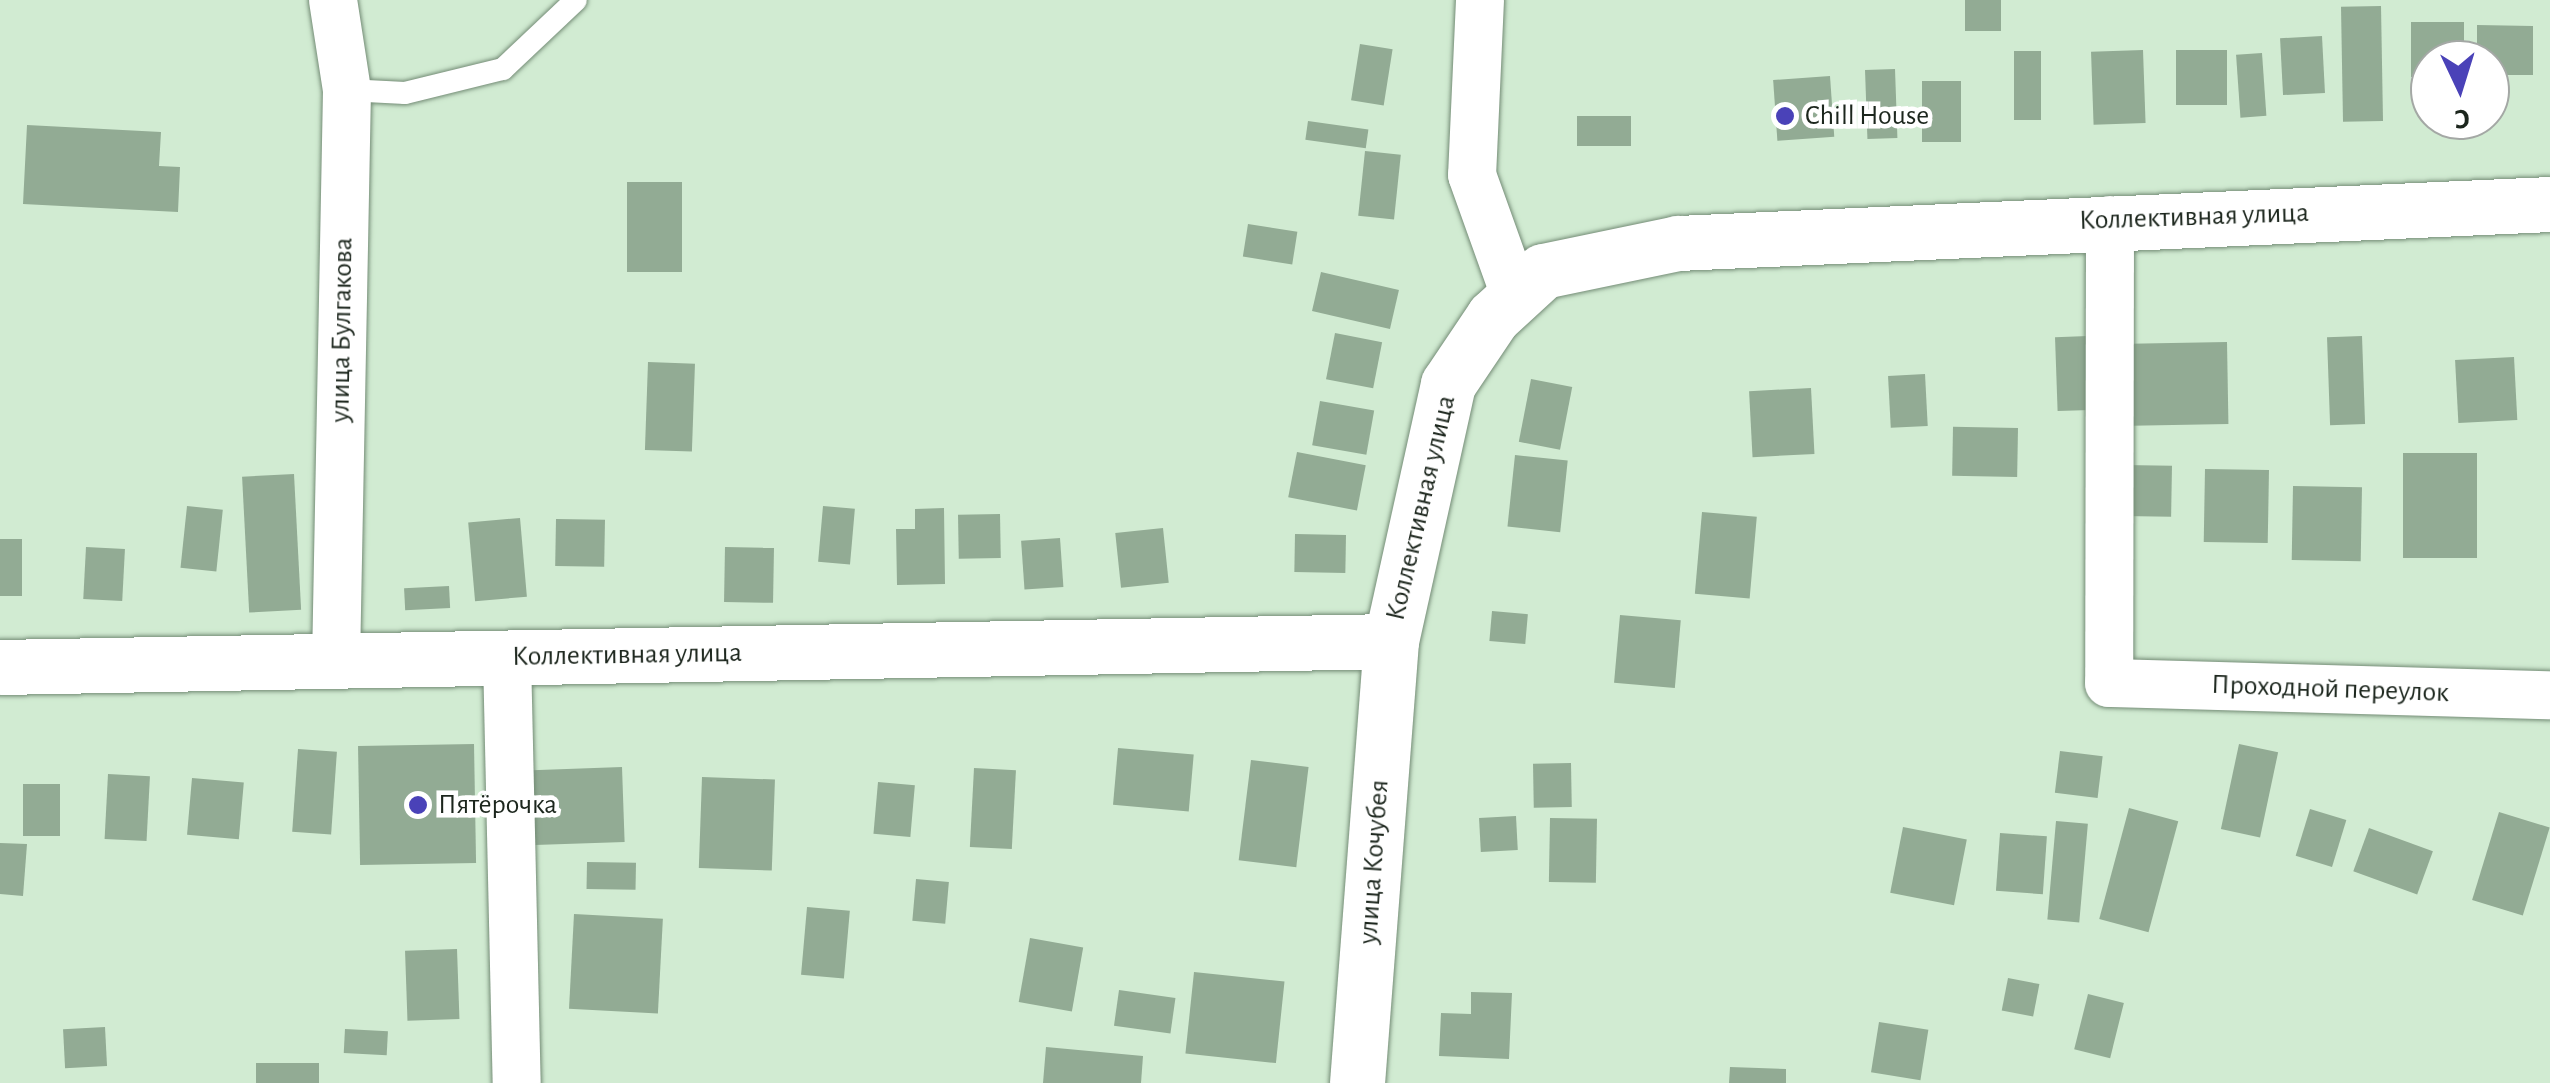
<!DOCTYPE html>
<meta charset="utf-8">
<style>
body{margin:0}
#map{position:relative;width:2550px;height:1083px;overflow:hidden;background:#d1ebd2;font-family:"Alegreya Sans",sans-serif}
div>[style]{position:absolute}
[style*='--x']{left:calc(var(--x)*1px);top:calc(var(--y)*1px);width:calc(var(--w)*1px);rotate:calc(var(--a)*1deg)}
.building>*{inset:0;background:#92ab94;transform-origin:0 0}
.roads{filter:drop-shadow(0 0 2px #748c76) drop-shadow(0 0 2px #748c76)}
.service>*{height:22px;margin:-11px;padding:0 11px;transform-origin:11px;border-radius:11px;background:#fff}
.minor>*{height:48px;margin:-24px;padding:0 24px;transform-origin:24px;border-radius:24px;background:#fff}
.tertiary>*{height:55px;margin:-27.5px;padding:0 27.5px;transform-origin:27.5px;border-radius:27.5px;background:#fff}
.dots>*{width:28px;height:28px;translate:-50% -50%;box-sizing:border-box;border:5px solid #fff;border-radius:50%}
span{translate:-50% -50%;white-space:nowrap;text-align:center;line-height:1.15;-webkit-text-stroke:9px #fff;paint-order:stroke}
.poi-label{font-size:28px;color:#1c261d}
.left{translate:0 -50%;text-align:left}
.street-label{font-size:28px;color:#1c261d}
.north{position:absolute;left:2410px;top:40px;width:100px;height:100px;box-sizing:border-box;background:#fff;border:2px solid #a4a8a5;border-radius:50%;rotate:176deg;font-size:28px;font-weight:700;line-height:40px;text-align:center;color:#1c261d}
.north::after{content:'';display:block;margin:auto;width:35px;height:45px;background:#4a42b8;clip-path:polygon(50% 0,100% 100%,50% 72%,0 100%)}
</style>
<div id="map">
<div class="building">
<i style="left:1965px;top:0;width:36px;height:31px"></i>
<i style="left:2381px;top:6px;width:115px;height:40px;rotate:89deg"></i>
<i style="clip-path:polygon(2411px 22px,2464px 22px,2464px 60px,2430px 60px,2430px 77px,2411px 77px)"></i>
<i style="clip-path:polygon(2477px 25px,2533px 26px,2533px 75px,2490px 75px,2490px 60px,2477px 60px)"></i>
<i style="left:2322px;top:36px;width:57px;height:42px;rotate:87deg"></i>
<i style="left:1360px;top:44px;width:33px;height:57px;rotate:9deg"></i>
<i style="left:2143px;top:50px;width:73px;height:52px;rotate:88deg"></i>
<i style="left:2227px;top:50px;width:55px;height:51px;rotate:90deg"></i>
<i style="left:2014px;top:51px;width:27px;height:69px"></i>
<i style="left:2262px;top:53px;width:63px;height:26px;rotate:86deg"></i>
<i style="left:1895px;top:69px;width:69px;height:30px;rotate:88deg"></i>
<i style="left:1830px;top:76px;width:61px;height:57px;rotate:86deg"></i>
<i style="left:1961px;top:81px;width:61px;height:39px;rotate:90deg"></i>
<i style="left:1577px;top:116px;width:54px;height:30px"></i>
<i style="left:1308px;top:121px;width:61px;height:19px;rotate:8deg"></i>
<i style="clip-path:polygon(27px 125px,161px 132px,159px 166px,180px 167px,178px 212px,23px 204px)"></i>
<i style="left:1365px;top:151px;width:36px;height:65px;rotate:6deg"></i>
<i style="left:627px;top:182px;width:55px;height:90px"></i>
<i style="left:1248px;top:224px;width:50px;height:33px;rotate:9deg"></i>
<i style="left:1321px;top:272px;width:80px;height:40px;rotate:13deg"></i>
<i style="left:1335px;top:333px;width:48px;height:47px;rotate:11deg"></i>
<i style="left:2088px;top:336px;width:74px;height:33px;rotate:88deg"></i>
<i style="left:2362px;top:336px;width:88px;height:35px;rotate:88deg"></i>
<i style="left:2227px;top:342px;width:82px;height:97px;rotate:89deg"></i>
<i style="left:2514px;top:357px;width:63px;height:59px;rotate:87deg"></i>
<i style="left:648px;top:362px;width:47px;height:88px;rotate:2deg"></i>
<i style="left:1925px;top:374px;width:52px;height:37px;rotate:87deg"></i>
<i style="left:1531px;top:379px;width:42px;height:64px;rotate:11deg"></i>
<i style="left:1811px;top:388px;width:66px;height:62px;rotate:87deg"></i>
<i style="left:1320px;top:401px;width:55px;height:45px;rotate:10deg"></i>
<i style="left:2018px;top:428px;width:49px;height:65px;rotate:91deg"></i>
<i style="left:1297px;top:452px;width:70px;height:46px;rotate:11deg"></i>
<i style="left:2403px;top:453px;width:74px;height:105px"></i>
<i style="left:1515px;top:455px;width:53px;height:72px;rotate:6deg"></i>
<i style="left:2124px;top:465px;width:48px;height:51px;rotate:1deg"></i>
<i style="left:2205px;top:469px;width:64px;height:73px;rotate:1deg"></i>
<i style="left:294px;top:474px;width:136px;height:52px;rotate:87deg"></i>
<i style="left:2293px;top:486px;width:69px;height:74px;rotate:1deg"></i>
<i style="left:187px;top:506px;width:36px;height:62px;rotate:6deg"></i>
<i style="left:823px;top:506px;width:32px;height:56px;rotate:5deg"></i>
<i style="clip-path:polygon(944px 508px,945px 584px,897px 585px,896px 529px,915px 529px,915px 509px)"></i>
<i style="left:1702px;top:512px;width:55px;height:82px;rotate:5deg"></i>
<i style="left:1000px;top:514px;width:44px;height:42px;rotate:89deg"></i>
<i style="left:520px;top:518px;width:79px;height:52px;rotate:85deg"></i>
<i style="left:556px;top:519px;width:49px;height:47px;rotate:1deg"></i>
<i style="left:1163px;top:528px;width:55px;height:48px;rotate:84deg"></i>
<i style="left:1295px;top:534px;width:51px;height:38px;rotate:1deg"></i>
<i style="left:1060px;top:538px;width:49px;height:39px;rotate:86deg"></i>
<i style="left:0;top:539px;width:22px;height:57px"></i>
<i style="left:86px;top:547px;width:39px;height:52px;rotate:3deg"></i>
<i style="left:725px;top:547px;width:49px;height:55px;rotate:1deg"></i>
<i style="left:449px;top:586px;width:22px;height:45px;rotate:87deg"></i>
<i style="left:1492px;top:611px;width:36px;height:30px;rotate:5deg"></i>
<i style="left:1620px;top:615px;width:61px;height:68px;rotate:5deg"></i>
<i style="left:474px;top:744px;width:119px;height:116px;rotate:89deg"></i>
<i style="left:2239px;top:744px;width:40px;height:87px;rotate:12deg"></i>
<i style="left:1118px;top:748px;width:76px;height:57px;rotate:5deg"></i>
<i style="left:298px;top:749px;width:39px;height:83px;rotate:4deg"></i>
<i style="left:2060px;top:751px;width:43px;height:42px;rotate:7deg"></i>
<i style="left:1251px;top:760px;width:58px;height:101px;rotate:7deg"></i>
<i style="left:1571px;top:763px;width:44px;height:38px;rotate:89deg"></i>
<i style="left:622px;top:767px;width:75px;height:90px;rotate:88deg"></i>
<i style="left:974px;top:768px;width:42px;height:79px;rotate:3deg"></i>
<i style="left:108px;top:774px;width:42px;height:65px;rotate:3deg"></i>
<i style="left:702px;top:777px;width:73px;height:91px;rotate:2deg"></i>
<i style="left:192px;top:778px;width:52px;height:57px;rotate:5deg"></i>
<i style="left:878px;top:782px;width:37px;height:52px;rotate:5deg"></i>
<i style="left:23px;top:784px;width:37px;height:52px"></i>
<i style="left:2129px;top:808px;width:51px;height:115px;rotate:15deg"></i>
<i style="left:2310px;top:809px;width:38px;height:49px;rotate:17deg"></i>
<i style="left:2499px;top:812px;width:53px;height:92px;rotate:17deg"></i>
<i style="left:1516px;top:816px;width:34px;height:37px;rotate:87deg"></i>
<i style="left:1550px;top:818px;width:47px;height:64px;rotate:1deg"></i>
<i style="left:2056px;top:821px;width:32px;height:99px;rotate:5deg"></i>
<i style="left:1903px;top:827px;width:65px;height:67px;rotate:11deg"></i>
<i style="left:2369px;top:828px;width:68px;height:46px;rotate:20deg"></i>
<i style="left:2000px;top:833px;width:47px;height:58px;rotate:4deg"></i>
<i style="clip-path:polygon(0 843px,27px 844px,23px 896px,0 894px)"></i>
<i style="left:587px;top:862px;width:49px;height:27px;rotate:1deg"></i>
<i style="left:916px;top:879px;width:33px;height:42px;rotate:5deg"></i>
<i style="left:807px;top:907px;width:43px;height:68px;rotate:5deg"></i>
<i style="left:574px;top:914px;width:89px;height:95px;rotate:3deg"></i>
<i style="left:1030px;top:938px;width:54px;height:65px;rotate:10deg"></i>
<i style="left:457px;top:949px;width:70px;height:52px;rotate:88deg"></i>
<i style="left:1194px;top:972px;width:91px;height:82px;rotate:6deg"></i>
<i style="left:2008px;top:978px;width:32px;height:33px;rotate:11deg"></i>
<i style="left:1119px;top:990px;width:57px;height:36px;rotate:8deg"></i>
<i style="clip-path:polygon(1471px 992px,1512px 993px,1509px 1059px,1439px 1056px,1441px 1013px,1471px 1014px)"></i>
<i style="left:2088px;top:994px;width:37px;height:57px;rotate:14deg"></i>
<i style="left:1879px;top:1022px;width:50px;height:51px;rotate:9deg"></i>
<i style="left:105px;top:1027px;width:39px;height:42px;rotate:87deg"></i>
<i style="left:345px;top:1029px;width:43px;height:24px;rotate:3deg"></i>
<i style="clip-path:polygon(1046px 1047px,1143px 1056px,1141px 1083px,1043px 1083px)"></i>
<i style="left:319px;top:1063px;width:20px;height:63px;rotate:90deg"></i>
<i style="clip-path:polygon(1730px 1067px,1786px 1069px,1786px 1083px,1729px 1083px)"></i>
</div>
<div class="roads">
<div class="service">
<i style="--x:347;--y:90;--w:58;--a:3"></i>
<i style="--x:405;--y:93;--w:101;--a:-13.8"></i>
<i style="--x:503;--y:69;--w:100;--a:-43.4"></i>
</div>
<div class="minor">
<i style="--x:333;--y:0;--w:91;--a:81.2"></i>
<i style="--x:347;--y:90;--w:571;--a:91.1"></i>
<i style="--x:1480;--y:0;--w:175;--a:92.6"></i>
<i style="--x:1472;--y:175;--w:124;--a:70.3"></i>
<i style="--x:2110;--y:220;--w:463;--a:90.1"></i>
<i style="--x:2109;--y:683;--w:441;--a:1.6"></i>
<i style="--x:507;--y:657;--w:426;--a:88.7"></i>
</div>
<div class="tertiary">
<i style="--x:0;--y:667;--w:1391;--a:-1.07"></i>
<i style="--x:1391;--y:641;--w:263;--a:-77.5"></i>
<i style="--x:1448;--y:384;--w:81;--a:-56.1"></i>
<i style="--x:1493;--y:317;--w:68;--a:-42.6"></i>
<i style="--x:1543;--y:271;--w:138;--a:-11.7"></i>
<i style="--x:1678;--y:243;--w:873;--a:-2.56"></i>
<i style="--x:1357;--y:1083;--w:443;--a:-85.6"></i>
</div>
</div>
<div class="dots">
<i style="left:1785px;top:116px;background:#4a42b8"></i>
<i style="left:418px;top:805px;background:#4a42b8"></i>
</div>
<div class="poi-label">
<span class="left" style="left:1805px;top:116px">Chill House</span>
<span class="left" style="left:438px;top:805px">Пятёрочка</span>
</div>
<div class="street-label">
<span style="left:2194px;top:217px;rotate:-2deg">Коллективная улица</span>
<span style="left:342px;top:330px;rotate:-89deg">улица Булгакова</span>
<span style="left:1421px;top:508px;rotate:-77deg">Коллективная улица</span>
<span style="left:627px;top:655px;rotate:-1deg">Коллективная улица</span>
<span style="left:2330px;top:689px;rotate:2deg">Проходной переулок</span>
<span style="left:1374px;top:862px;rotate:-86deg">улица Кочубея</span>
</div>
<div class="north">С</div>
</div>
